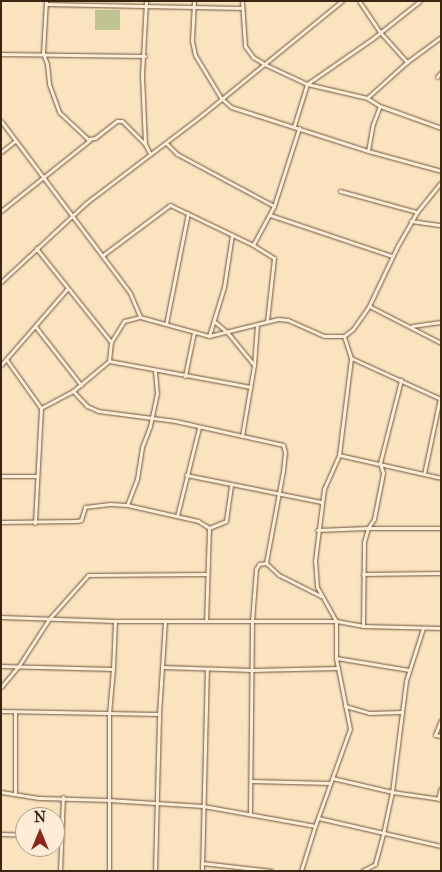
<!DOCTYPE html>
<style>
body{margin:0}
#map{position:relative;width:442px;height:872px;overflow:hidden;background:#fce3c0;font-family:"IM FELL Great Primer",serif}
div>[style]{position:absolute}
[style*='--x']{left:calc(var(--x)*1px);top:calc(var(--y)*1px);width:calc(var(--w)*1px);rotate:calc(var(--a)*1deg)}
.green>*{inset:0;background:#c0c392;transform-origin:0 0}
.roads{filter:drop-shadow(0 0 1px #6a543e) drop-shadow(0 0 1px #6a543e)}
.minor>*{height:3px;margin:-1.5px;padding:0 1.5px;transform-origin:1.5px;border-radius:1.5px;background:#fdedd6}
span{translate:-50% -50%;white-space:nowrap;text-align:center;line-height:1.15;-webkit-text-stroke:5px #fdedd6;paint-order:stroke}
.frame{position:absolute;inset:0;border:2px solid #392512;pointer-events:none}
.north{position:absolute;left:15px;top:807px;width:50px;height:50px;box-sizing:border-box;background:#fdedd6;border:1px solid #af9d88;border-radius:50%;rotate:0deg;font-size:14px;font-weight:700;line-height:20px;text-align:center;color:#392512}
.north::after{content:'';display:block;margin:auto;width:18px;height:22px;background:#8f2418;clip-path:polygon(50% 0,100% 100%,50% 72%,0 100%)}
</style>
<div id="map">
<div class="green">
<i style="left:120px;top:10px;width:20px;height:25px;rotate:90deg"></i>
</div>
<div class="roads">
<div class="minor">
<i style="--x:46;--y:1;--w:52;--a:93.3"></i>
<i style="--x:43;--y:53;--w:12;--a:70"></i>
<i style="--x:47;--y:64;--w:20;--a:84"></i>
<i style="--x:49;--y:84;--w:30;--a:70"></i>
<i style="--x:59;--y:112;--w:40;--a:43"></i>
<i style="--x:88;--y:139;--w:7;--a:-8"></i>
<i style="--x:95;--y:138;--w:28;--a:-38"></i>
<i style="--x:117;--y:121;--w:5;--a:0"></i>
<i style="--x:122;--y:121;--w:33;--a:45"></i>
<i style="--x:146;--y:1;--w:74;--a:93.1"></i>
<i style="--x:142;--y:75;--w:69;--a:87.5"></i>
<i style="--x:145;--y:144;--w:11;--a:63"></i>
<i style="--x:194;--y:1;--w:40;--a:92.9"></i>
<i style="--x:192;--y:41;--w:14;--a:78"></i>
<i style="--x:195;--y:55;--w:50;--a:58.8"></i>
<i style="--x:221;--y:98;--w:13;--a:42"></i>
<i style="--x:231;--y:107;--w:144;--a:17.8"></i>
<i style="--x:368;--y:151;--w:76;--a:15.3"></i>
<i style="--x:242;--y:1;--w:45;--a:86.2"></i>
<i style="--x:245;--y:46;--w:14;--a:54"></i>
<i style="--x:253;--y:57;--w:13;--a:32"></i>
<i style="--x:264;--y:64;--w:47;--a:24.9"></i>
<i style="--x:307;--y:84;--w:62;--a:13.1"></i>
<i style="--x:367;--y:98;--w:15;--a:32"></i>
<i style="--x:380;--y:106;--w:65;--a:19.8"></i>
<i style="--x:359;--y:1;--w:37;--a:56"></i>
<i style="--x:380;--y:32;--w:40;--a:48"></i>
<i style="--x:46;--y:4;--w:196;--a:1.2"></i>
<i style="--x:1;--y:54;--w:144;--a:0.8"></i>
<i style="--x:437;--y:77;--w:6;--a:-51"></i>
<i style="--x:367;--y:98;--w:54;--a:-42"></i>
<i style="--x:407;--y:62;--w:42;--a:-36.3"></i>
<i style="--x:1;--y:121;--w:215;--a:53.1"></i>
<i style="--x:130;--y:293;--w:26;--a:67"></i>
<i style="--x:294;--y:126;--w:44;--a:-72.8"></i>
<i style="--x:307;--y:84;--w:79;--a:-34.7"></i>
<i style="--x:372;--y:39;--w:61;--a:-38.4"></i>
<i style="--x:166;--y:143;--w:16;--a:45"></i>
<i style="--x:177;--y:154;--w:110;--a:28.2"></i>
<i style="--x:368;--y:151;--w:27;--a:-80"></i>
<i style="--x:373;--y:124;--w:19;--a:-69"></i>
<i style="--x:1;--y:152;--w:18;--a:-38"></i>
<i style="--x:340;--y:191;--w:80;--a:15.3"></i>
<i style="--x:1;--y:211;--w:114;--a:-38.6"></i>
<i style="--x:270;--y:215;--w:129;--a:18.6"></i>
<i style="--x:411;--y:221;--w:30;--a:8"></i>
<i style="--x:253;--y:245;--w:44;--a:-61.7"></i>
<i style="--x:274;--y:206;--w:82;--a:-72.2"></i>
<i style="--x:103;--y:255;--w:84;--a:-36.7"></i>
<i style="--x:170;--y:205;--w:92;--a:25.7"></i>
<i style="--x:253;--y:245;--w:25;--a:32"></i>
<i style="--x:274;--y:258;--w:63;--a:96.3"></i>
<i style="--x:1;--y:282;--w:116;--a:-42.9"></i>
<i style="--x:86;--y:203;--w:146;--a:-37.2"></i>
<i style="--x:202;--y:115;--w:181;--a:-39.2"></i>
<i style="--x:369;--y:306;--w:65;--a:-64.6"></i>
<i style="--x:397;--y:247;--w:40;--a:-60.3"></i>
<i style="--x:417;--y:212;--w:38;--a:-51"></i>
<i style="--x:215;--y:322;--w:16;--a:40"></i>
<i style="--x:227;--y:332;--w:43;--a:50.7"></i>
<i style="--x:166;--y:324;--w:113;--a:-78.8"></i>
<i style="--x:35;--y:326;--w:75;--a:52.1"></i>
<i style="--x:412;--y:326;--w:29;--a:-8"></i>
<i style="--x:209;--y:336;--w:51;--a:-73"></i>
<i style="--x:224;--y:287;--w:53;--a:-81.3"></i>
<i style="--x:111;--y:342;--w:25;--a:-58"></i>
<i style="--x:124;--y:321;--w:16;--a:-14"></i>
<i style="--x:140;--y:317;--w:72;--a:15.4"></i>
<i style="--x:209;--y:336;--w:71;--a:-13.8"></i>
<i style="--x:278;--y:319;--w:10;--a:6"></i>
<i style="--x:288;--y:320;--w:39;--a:24"></i>
<i style="--x:324;--y:336;--w:20;--a:0"></i>
<i style="--x:344;--y:336;--w:11;--a:-38"></i>
<i style="--x:353;--y:329;--w:28;--a:-55"></i>
<i style="--x:369;--y:306;--w:81;--a:27.2"></i>
<i style="--x:351;--y:358;--w:99;--a:24.5"></i>
<i style="--x:6;--y:359;--w:60;--a:54.5"></i>
<i style="--x:109;--y:361;--w:144;--a:10.4"></i>
<i style="--x:1;--y:365;--w:101;--a:-49"></i>
<i style="--x:185;--y:376;--w:45;--a:-78.4"></i>
<i style="--x:73;--y:391;--w:21;--a:47"></i>
<i style="--x:87;--y:406;--w:12;--a:24"></i>
<i style="--x:98;--y:411;--w:78;--a:7.4"></i>
<i style="--x:175;--y:421;--w:111;--a:12.5"></i>
<i style="--x:283;--y:445;--w:7;--a:74"></i>
<i style="--x:285;--y:452;--w:19;--a:96"></i>
<i style="--x:283;--y:471;--w:94;--a:100.5"></i>
<i style="--x:266;--y:563;--w:18;--a:43"></i>
<i style="--x:279;--y:575;--w:47;--a:26.6"></i>
<i style="--x:242;--y:436;--w:72;--a:-80.4"></i>
<i style="--x:254;--y:365;--w:40;--a:-85.7"></i>
<i style="--x:339;--y:455;--w:105;--a:12.7"></i>
<i style="--x:424;--y:474;--w:78;--a:-78.1"></i>
<i style="--x:186;--y:475;--w:138;--a:11.3"></i>
<i style="--x:1;--y:476;--w:36;--a:0"></i>
<i style="--x:127;--y:505;--w:28;--a:-69"></i>
<i style="--x:137;--y:479;--w:32;--a:-81"></i>
<i style="--x:142;--y:447;--w:22;--a:-69"></i>
<i style="--x:150;--y:426;--w:33;--a:-78"></i>
<i style="--x:157;--y:394;--w:24;--a:-95"></i>
<i style="--x:177;--y:516;--w:91;--a:-76"></i>
<i style="--x:1;--y:522;--w:76;--a:-0.8"></i>
<i style="--x:77;--y:521;--w:4;--a:-14"></i>
<i style="--x:81;--y:520;--w:14;--a:-73"></i>
<i style="--x:85;--y:507;--w:25;--a:-7"></i>
<i style="--x:110;--y:504;--w:17;--a:3"></i>
<i style="--x:127;--y:505;--w:73;--a:12.7"></i>
<i style="--x:198;--y:521;--w:13;--a:32"></i>
<i style="--x:209;--y:528;--w:93;--a:91.8"></i>
<i style="--x:35;--y:523;--w:115;--a:-87"></i>
<i style="--x:41;--y:408;--w:36;--a:-28"></i>
<i style="--x:73;--y:391;--w:47;--a:-39.8"></i>
<i style="--x:109;--y:361;--w:19;--a:-84"></i>
<i style="--x:111;--y:342;--w:120;--a:-128.6"></i>
<i style="--x:209;--y:528;--w:18;--a:-22"></i>
<i style="--x:226;--y:521;--w:37;--a:-82"></i>
<i style="--x:317;--y:530;--w:51;--a:-2.2"></i>
<i style="--x:368;--y:528;--w:11;--a:-56"></i>
<i style="--x:374;--y:519;--w:47;--a:-78.9"></i>
<i style="--x:383;--y:473;--w:10;--a:-107"></i>
<i style="--x:380;--y:463;--w:86;--a:-75.8"></i>
<i style="--x:363;--y:574;--w:78;--a:-0.7"></i>
<i style="--x:1;--y:617;--w:114;--a:2"></i>
<i style="--x:115;--y:621;--w:221;--a:0"></i>
<i style="--x:336;--y:621;--w:27;--a:10"></i>
<i style="--x:363;--y:626;--w:78;--a:1.5"></i>
<i style="--x:363;--y:626;--w:84;--a:-89.3"></i>
<i style="--x:364;--y:542;--w:15;--a:-74"></i>
<i style="--x:368;--y:528;--w:73;--a:0"></i>
<i style="--x:336;--y:658;--w:74;--a:9.3"></i>
<i style="--x:1;--y:666;--w:112;--a:1.5"></i>
<i style="--x:162;--y:667;--w:90;--a:1.9"></i>
<i style="--x:252;--y:670;--w:86;--a:-1.3"></i>
<i style="--x:1;--y:687;--w:26;--a:-50"></i>
<i style="--x:18;--y:667;--w:57;--a:-57.1"></i>
<i style="--x:49;--y:619;--w:59;--a:-48.4"></i>
<i style="--x:88;--y:575;--w:119;--a:-0.5"></i>
<i style="--x:345;--y:706;--w:25;--a:16"></i>
<i style="--x:369;--y:713;--w:32;--a:-2"></i>
<i style="--x:1;--y:711;--w:158;--a:1.1"></i>
<i style="--x:441;--y:720;--w:16;--a:112"></i>
<i style="--x:435;--y:735;--w:6;--a:9"></i>
<i style="--x:332;--y:778;--w:62;--a:13.1"></i>
<i style="--x:392;--y:792;--w:49;--a:8.1"></i>
<i style="--x:251;--y:781;--w:79;--a:1.5"></i>
<i style="--x:1;--y:792;--w:38;--a:9"></i>
<i style="--x:39;--y:798;--w:69;--a:1.7"></i>
<i style="--x:108;--y:800;--w:95;--a:3.6"></i>
<i style="--x:203;--y:806;--w:114;--a:10.1"></i>
<i style="--x:15;--y:792;--w:80;--a:-90"></i>
<i style="--x:438;--y:799;--w:11;--a:-75"></i>
<i style="--x:250;--y:814;--w:193;--a:-89.4"></i>
<i style="--x:252;--y:621;--w:52;--a:-85.6"></i>
<i style="--x:256;--y:569;--w:6;--a:-59"></i>
<i style="--x:259;--y:564;--w:7;--a:-8"></i>
<i style="--x:318;--y:818;--w:126;--a:12.8"></i>
<i style="--x:1;--y:834;--w:24;--a:2"></i>
<i style="--x:202;--y:863;--w:70;--a:6.5"></i>
<i style="--x:60;--y:871;--w:74;--a:-87.7"></i>
<i style="--x:109;--y:871;--w:157;--a:-90"></i>
<i style="--x:109;--y:714;--w:45;--a:-84.9"></i>
<i style="--x:113;--y:669;--w:48;--a:-87.6"></i>
<i style="--x:155;--y:871;--w:157;--a:-88.5"></i>
<i style="--x:159;--y:714;--w:93;--a:-86.3"></i>
<i style="--x:202;--y:871;--w:202;--a:-88.6"></i>
<i style="--x:301;--y:871;--w:47;--a:-72.7"></i>
<i style="--x:315;--y:826;--w:103;--a:-70.2"></i>
<i style="--x:350;--y:729;--w:72;--a:-101.2"></i>
<i style="--x:336;--y:658;--w:37;--a:-90"></i>
<i style="--x:336;--y:621;--w:39;--a:-119"></i>
<i style="--x:317;--y:587;--w:26;--a:-94"></i>
<i style="--x:315;--y:561;--w:73;--a:-82.9"></i>
<i style="--x:324;--y:489;--w:37;--a:-66"></i>
<i style="--x:339;--y:455;--w:98;--a:-82.9"></i>
<i style="--x:351;--y:358;--w:23;--a:-108"></i>
<i style="--x:362;--y:871;--w:15;--a:-28"></i>
<i style="--x:375;--y:864;--w:31;--a:-75"></i>
<i style="--x:383;--y:834;--w:43;--a:-77.9"></i>
<i style="--x:392;--y:792;--w:112;--a:-82.8"></i>
<i style="--x:406;--y:681;--w:56;--a:-72.2"></i>
</div>
</div>
<div class="frame"></div>
<div class="north">N</div>
</div>
